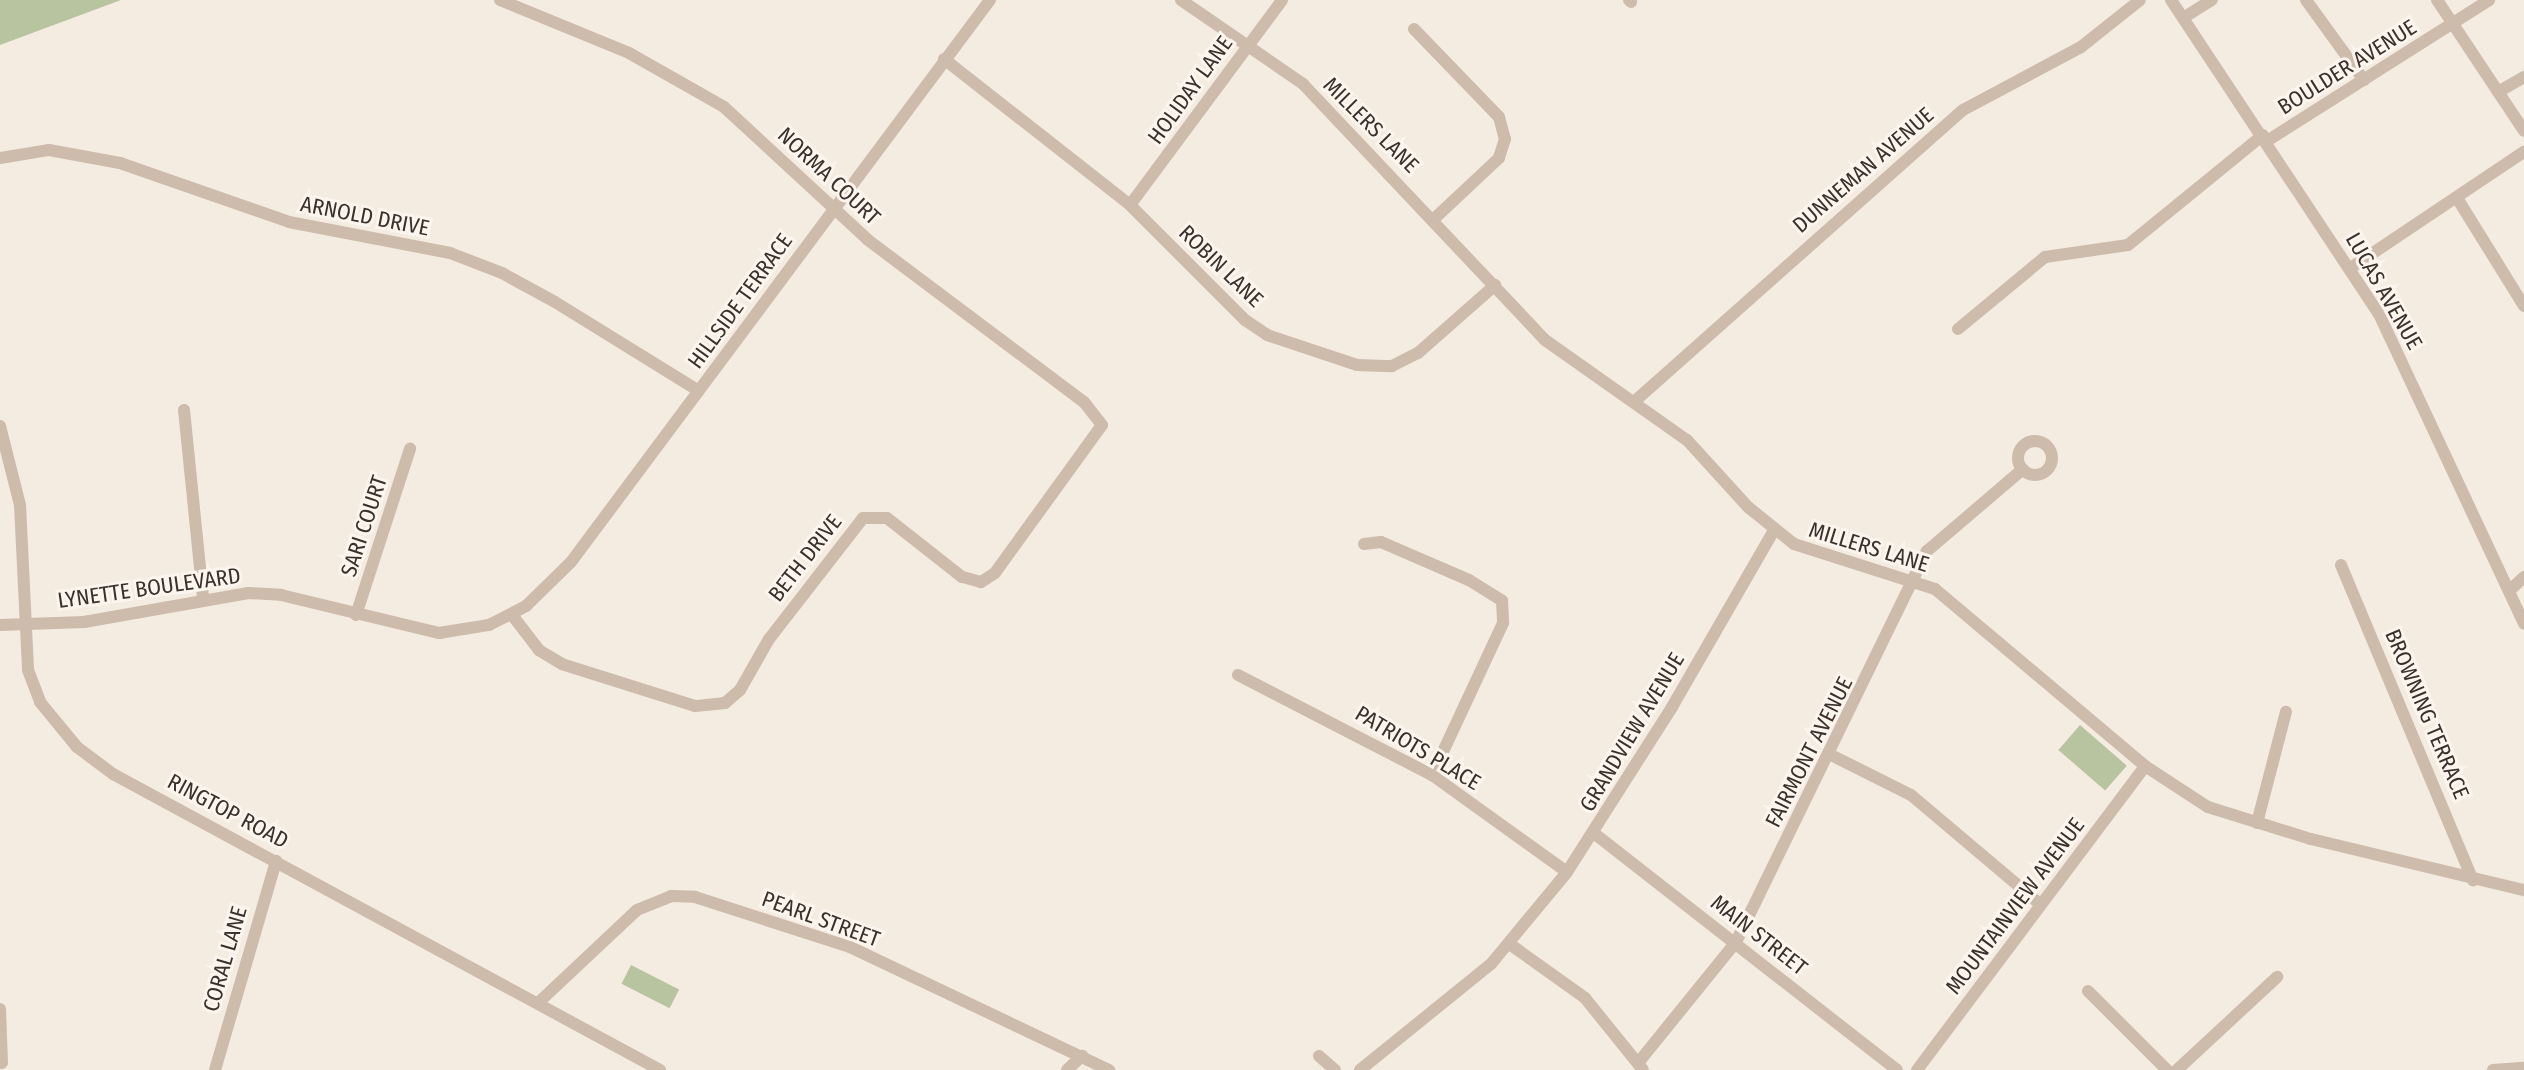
<!DOCTYPE html>
<style>
body{margin:0}
#map{position:relative;width:2524px;height:1070px;overflow:hidden;background:#f4ebe1;font-family:"Fira Sans Condensed",sans-serif}
div>[style]{position:absolute}
[style*='--x']{left:calc(var(--x)*1px);top:calc(var(--y)*1px);width:calc(var(--w)*1px);rotate:calc(var(--a)*1deg)}
.green>*{inset:0;background:#b8c4a0;transform-origin:0 0}
.minor>*{height:12px;margin:-6px;padding:0 6px;transform-origin:6px;border-radius:6px;background:#cdbbac}
.minor>.ring{margin:-6px;padding:0;box-sizing:content-box;background:none;border:12px solid #cdbbac;border-radius:50%}
span{translate:-50% -50%;white-space:nowrap;text-align:center;line-height:1.15;-webkit-text-stroke:6px #fbf5ee;paint-order:stroke}
.street-label{font-size:22px;color:#3b302b}
</style>
<div id="map">
<div class="green">
<i style="clip-path:polygon(0 0,121px 0,0 45px)"></i>
<i style="left:2080px;top:725px;width:62px;height:33px;rotate:41deg"></i>
<i style="left:631px;top:965px;width:54px;height:21px;rotate:27deg"></i>
</div>
<div class="minor">
<i style="--x:500;--y:0;--w:139;--a:22.3"></i>
<i style="--x:629;--y:53;--w:109;--a:29.6"></i>
<i style="--x:724;--y:107;--w:196;--a:42.7"></i>
<i style="--x:868;--y:240;--w:270;--a:36.9"></i>
<i style="--x:1084;--y:402;--w:29;--a:52"></i>
<i style="--x:1102;--y:425;--w:183;--a:125.9"></i>
<i style="--x:995;--y:573;--w:17;--a:147"></i>
<i style="--x:981;--y:582;--w:20;--a:-165"></i>
<i style="--x:962;--y:577;--w:95;--a:-141.8"></i>
<i style="--x:887;--y:518;--w:24;--a:180"></i>
<i style="--x:863;--y:518;--w:153;--a:127.8"></i>
<i style="--x:769;--y:639;--w:59;--a:119.6"></i>
<i style="--x:740;--y:690;--w:20;--a:139"></i>
<i style="--x:725;--y:703;--w:30;--a:174"></i>
<i style="--x:695;--y:706;--w:139;--a:-162.5"></i>
<i style="--x:562;--y:664;--w:27;--a:-149"></i>
<i style="--x:539;--y:650;--w:44;--a:-127.6"></i>
<i style="--x:1181;--y:0;--w:148;--a:34.5"></i>
<i style="--x:1303;--y:84;--w:352;--a:46.6"></i>
<i style="--x:1545;--y:340;--w:174;--a:35.2"></i>
<i style="--x:1687;--y:440;--w:91;--a:47.7"></i>
<i style="--x:1748;--y:507;--w:59;--a:38.8"></i>
<i style="--x:1794;--y:544;--w:148;--a:17.7"></i>
<i style="--x:1935;--y:589;--w:275;--a:40.1"></i>
<i style="--x:2145;--y:766;--w:75;--a:33.1"></i>
<i style="--x:2208;--y:807;--w:108;--a:17.3"></i>
<i style="--x:2311;--y:839;--w:219;--a:13.5"></i>
<i style="--x:1629;--y:0;--w:3;--a:45"></i>
<i style="--x:2171;--y:0;--w:377;--a:56.5"></i>
<i style="--x:2379;--y:314;--w:342;--a:64.9"></i>
<i style="--x:2306;--y:0;--w:99;--a:54.1"></i>
<i style="--x:2437;--y:0;--w:157;--a:56.4"></i>
<i style="--x:2183;--y:18;--w:34;--a:-32"></i>
<i style="--x:1414;--y:29;--w:122;--a:46"></i>
<i style="--x:1499;--y:117;--w:23;--a:75"></i>
<i style="--x:1505;--y:139;--w:20;--a:108"></i>
<i style="--x:1499;--y:158;--w:88;--a:136.8"></i>
<i style="--x:944;--y:59;--w:236;--a:38.1"></i>
<i style="--x:1130;--y:205;--w:163;--a:45"></i>
<i style="--x:1245;--y:320;--w:27;--a:34"></i>
<i style="--x:1267;--y:335;--w:95;--a:18.4"></i>
<i style="--x:1357;--y:365;--w:35;--a:2"></i>
<i style="--x:1392;--y:366;--w:29;--a:-27"></i>
<i style="--x:1418;--y:353;--w:103;--a:-41.4"></i>
<i style="--x:2498;--y:92;--w:30;--a:-30"></i>
<i style="--x:2267;--y:141;--w:263;--a:-32.4"></i>
<i style="--x:0;--y:158;--w:50;--a:-9.3"></i>
<i style="--x:49;--y:150;--w:72;--a:10.4"></i>
<i style="--x:120;--y:163;--w:179;--a:19.2"></i>
<i style="--x:289;--y:222;--w:164;--a:10.9"></i>
<i style="--x:450;--y:253;--w:56;--a:21"></i>
<i style="--x:502;--y:273;--w:60;--a:28.7"></i>
<i style="--x:555;--y:302;--w:169;--a:31.7"></i>
<i style="--x:2457;--y:198;--w:127;--a:58.2"></i>
<i style="--x:1130;--y:205;--w:255;--a:-53.4"></i>
<i style="--x:2352;--y:267;--w:207;--a:-33.8"></i>
<i style="--x:1958;--y:329;--w:113;--a:-39.6"></i>
<i style="--x:2045;--y:257;--w:84;--a:-8.2"></i>
<i style="--x:2128;--y:245;--w:174;--a:-39.2"></i>
<i style="--x:1635;--y:401;--w:438;--a:-41.6"></i>
<i style="--x:1963;--y:110;--w:134;--a:-28.1"></i>
<i style="--x:2081;--y:47;--w:75;--a:-38.5"></i>
<i style="--x:184;--y:410;--w:189;--a:84.2"></i>
<i style="--x:0;--y:426;--w:81;--a:75.8"></i>
<i style="--x:20;--y:505;--w:165;--a:87.2"></i>
<i style="--x:28;--y:670;--w:34;--a:69"></i>
<i style="--x:40;--y:702;--w:58;--a:50.6"></i>
<i style="--x:77;--y:747;--w:45;--a:36.9"></i>
<i style="--x:113;--y:774;--w:622;--a:28.42"></i>
<i class="ring" style="left:2018px;top:441px;width:22px;height:22px"></i>
<i style="--x:1364;--y:544;--w:17;--a:-7"></i>
<i style="--x:1381;--y:542;--w:96;--a:23.4"></i>
<i style="--x:1469;--y:580;--w:39;--a:32"></i>
<i style="--x:1502;--y:601;--w:22;--a:87"></i>
<i style="--x:1503;--y:623;--w:168;--a:115"></i>
<i style="--x:2341;--y:565;--w:342;--a:67.3"></i>
<i style="--x:2509;--y:591;--w:21;--a:-43"></i>
<i style="--x:356;--y:615;--w:175;--a:-72"></i>
<i style="--x:0;--y:625;--w:84;--a:-2"></i>
<i style="--x:84;--y:622;--w:167;--a:-10"></i>
<i style="--x:248;--y:593;--w:33;--a:3"></i>
<i style="--x:281;--y:595;--w:163;--a:13.5"></i>
<i style="--x:439;--y:633;--w:51;--a:-9.1"></i>
<i style="--x:489;--y:625;--w:42;--a:-27.2"></i>
<i style="--x:526;--y:606;--w:63;--a:-44.4"></i>
<i style="--x:571;--y:562;--w:701;--a:-53.29"></i>
<i style="--x:1238;--y:675;--w:218;--a:27.3"></i>
<i style="--x:1432;--y:775;--w:166;--a:35.7"></i>
<i style="--x:1831;--y:755;--w:89;--a:26.6"></i>
<i style="--x:1911;--y:795;--w:169;--a:40.2"></i>
<i style="--x:2257;--y:823;--w:115;--a:-75.4"></i>
<i style="--x:1595;--y:834;--w:383;--a:38"></i>
<i style="--x:1511;--y:945;--w:91;--a:35.6"></i>
<i style="--x:1585;--y:998;--w:92;--a:51.1"></i>
<i style="--x:2088;--y:991;--w:112;--a:45"></i>
<i style="--x:538;--y:1003;--w:136;--a:-43.2"></i>
<i style="--x:637;--y:910;--w:37;--a:-22"></i>
<i style="--x:671;--y:896;--w:24;--a:2"></i>
<i style="--x:695;--y:897;--w:163;--a:17.9"></i>
<i style="--x:850;--y:947;--w:287;--a:25.4"></i>
<i style="--x:0;--y:1009;--w:54;--a:87.9"></i>
<i style="--x:1319;--y:1056;--w:21;--a:41"></i>
<i style="--x:1638;--y:1063;--w:156;--a:-51"></i>
<i style="--x:1736;--y:942;--w:435;--a:-64"></i>
<i style="--x:1927;--y:551;--w:126;--a:-40.5"></i>
<i style="--x:215;--y:1070;--w:218;--a:-73.7"></i>
<i style="--x:1067;--y:1070;--w:21;--a:-43"></i>
<i style="--x:1360;--y:1070;--w:169;--a:-39"></i>
<i style="--x:1491;--y:964;--w:119;--a:-50.4"></i>
<i style="--x:1567;--y:872;--w:196;--a:-57.5"></i>
<i style="--x:1672;--y:707;--w:204;--a:-60"></i>
<i style="--x:1917;--y:1070;--w:380;--a:-53.1"></i>
<i style="--x:2177;--y:1070;--w:137;--a:-42.9"></i>
<i style="--x:2493;--y:1070;--w:31;--a:-4"></i>
</div>
<div class="street-label">
<span style="left:2347px;top:67px;rotate:-32deg">BOULDER AVENUE</span>
<span style="left:1190px;top:90px;rotate:-54deg">HOLIDAY LANE</span>
<span style="left:1371px;top:125px;rotate:45deg">MILLERS LANE</span>
<span style="left:1863px;top:170px;rotate:-41deg">DUNNEMAN AVENUE</span>
<span style="left:829px;top:176px;rotate:43deg">NORMA COURT</span>
<span style="left:365px;top:216px;rotate:11deg">ARNOLD DRIVE</span>
<span style="left:1221px;top:266px;rotate:44deg">ROBIN LANE</span>
<span style="left:2384px;top:291px;rotate:60deg">LUCAS AVENUE</span>
<span style="left:740px;top:301px;rotate:-54deg">HILLSIDE TERRACE</span>
<span style="left:364px;top:526px;rotate:-72deg">SARI COURT</span>
<span style="left:1869px;top:547px;rotate:17deg">MILLERS LANE</span>
<span style="left:805px;top:558px;rotate:-52deg">BETH DRIVE</span>
<span style="left:149px;top:588px;rotate:-8deg">LYNETTE BOULEVARD</span>
<span style="left:2427px;top:714px;rotate:67deg">BROWNING TERRACE</span>
<span style="left:1632px;top:732px;rotate:-59deg">GRANDVIEW AVENUE</span>
<span style="left:1418px;top:748px;rotate:31deg">PATRIOTS PLACE</span>
<span style="left:1809px;top:752px;rotate:-63deg">FAIRMONT AVENUE</span>
<span style="left:228px;top:811px;rotate:28deg">RINGTOP ROAD</span>
<span style="left:2015px;top:906px;rotate:-53deg">MOUNTAINVIEW AVENUE</span>
<span style="left:821px;top:919px;rotate:20deg">PEARL STREET</span>
<span style="left:1759px;top:935px;rotate:38deg">MAIN STREET</span>
<span style="left:225px;top:959px;rotate:-74deg">CORAL LANE</span>
</div>
</div>
